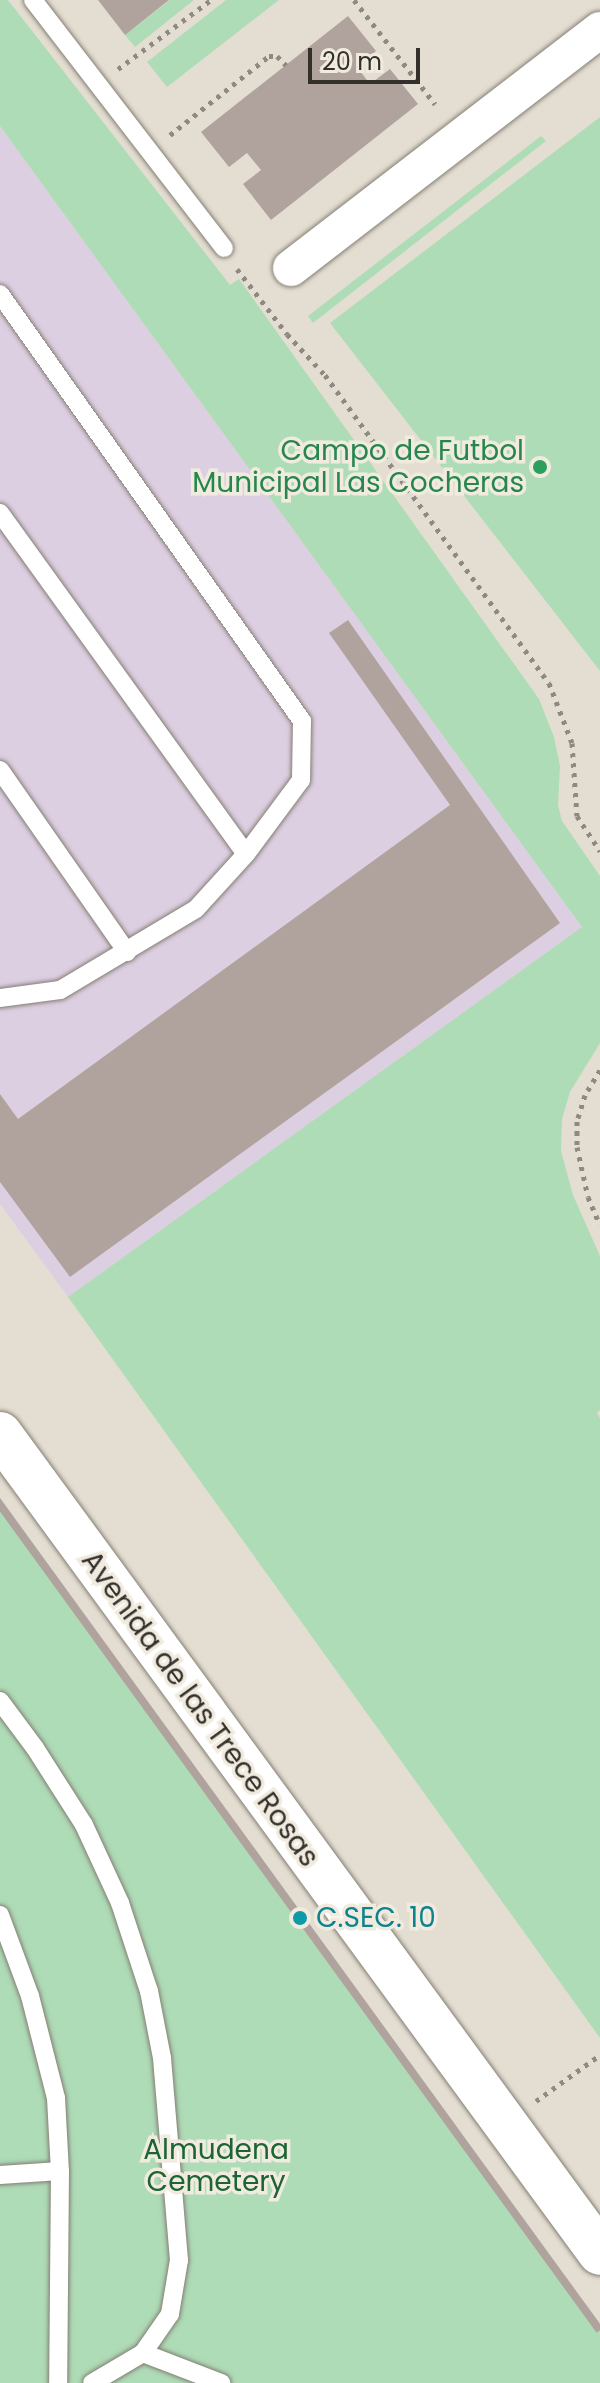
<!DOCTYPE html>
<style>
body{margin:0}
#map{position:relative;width:600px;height:2383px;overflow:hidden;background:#e4ded2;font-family:Poppins,sans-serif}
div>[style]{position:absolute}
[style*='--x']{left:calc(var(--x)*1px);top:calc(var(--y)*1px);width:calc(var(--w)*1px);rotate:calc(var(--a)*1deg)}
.industrial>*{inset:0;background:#ddcfe2}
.green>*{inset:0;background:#aedcb7}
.building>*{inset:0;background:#b0a39d;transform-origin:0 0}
.path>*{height:5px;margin-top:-2.5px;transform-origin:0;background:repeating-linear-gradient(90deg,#8e8a82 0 4px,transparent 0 10px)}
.roads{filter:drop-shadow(0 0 2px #847f74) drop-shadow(0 0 2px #847f74)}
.service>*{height:18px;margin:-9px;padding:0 9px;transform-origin:9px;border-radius:9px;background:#fff}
.minor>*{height:36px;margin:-18px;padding:0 18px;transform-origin:18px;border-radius:18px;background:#fff}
.tertiary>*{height:44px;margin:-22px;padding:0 22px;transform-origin:22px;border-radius:22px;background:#fff}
.dots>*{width:22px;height:22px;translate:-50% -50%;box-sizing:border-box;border:4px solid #f1ebdf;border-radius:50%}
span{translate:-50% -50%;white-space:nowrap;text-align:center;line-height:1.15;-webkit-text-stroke:7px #f1ebdf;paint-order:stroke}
.leisure-label{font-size:28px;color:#27864d}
.right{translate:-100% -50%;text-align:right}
.street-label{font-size:28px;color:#33302c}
.culture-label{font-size:28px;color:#0d838f}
.left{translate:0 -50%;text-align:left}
.park-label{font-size:28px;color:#1c6433}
.scale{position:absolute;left:308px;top:48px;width:112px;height:36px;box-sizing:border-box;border:4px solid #33302c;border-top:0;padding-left:10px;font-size:24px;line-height:28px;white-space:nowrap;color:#33302c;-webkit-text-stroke:6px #f1ebdf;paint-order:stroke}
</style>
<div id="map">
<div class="industrial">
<i style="clip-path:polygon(0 126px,582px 927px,68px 1297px,0 1204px)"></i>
</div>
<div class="green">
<i style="clip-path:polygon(0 0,8px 0,230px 285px,239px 279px,539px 699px,554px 737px,560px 766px,558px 805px,562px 821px,600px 876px,600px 1043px,570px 1092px,562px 1119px,561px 1151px,573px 1195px,600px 1256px,600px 1410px,597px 1413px,600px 1418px,600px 2038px,68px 1297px,582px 927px,0 126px)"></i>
<i style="clip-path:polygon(170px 0,194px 0,135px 47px,125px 35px)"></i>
<i style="clip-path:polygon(226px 0,279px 0,167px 87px,147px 62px)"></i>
<i style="clip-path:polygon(600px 117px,600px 671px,330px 323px)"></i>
<i style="clip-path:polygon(541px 136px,546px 141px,313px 323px,308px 316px)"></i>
<i style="clip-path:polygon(0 1498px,600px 2330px,600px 2383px,0 2383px)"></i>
</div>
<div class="building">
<i style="clip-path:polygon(98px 0,169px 0,125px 35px)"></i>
<i style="clip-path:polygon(348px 16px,376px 51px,357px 67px,370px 84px,390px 69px,418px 104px,271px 220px,243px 184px,261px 170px,247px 153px,229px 167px,201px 132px)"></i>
<i style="clip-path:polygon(348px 620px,560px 923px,70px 1277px,0 1182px,0 1094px,18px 1119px,450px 805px,329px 633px)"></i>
<i style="left:0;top:1498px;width:1026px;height:8px;rotate:54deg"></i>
</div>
<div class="path">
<i style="--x:354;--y:0;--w:132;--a:52.1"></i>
<i style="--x:118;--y:69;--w:116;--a:-36.6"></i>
<i style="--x:170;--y:135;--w:127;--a:-38.6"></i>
<i style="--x:269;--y:56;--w:8;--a:0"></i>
<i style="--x:277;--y:56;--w:13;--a:45"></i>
<i style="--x:237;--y:269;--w:82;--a:52.4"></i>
<i style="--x:287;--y:334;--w:56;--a:47.2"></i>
<i style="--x:325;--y:375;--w:381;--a:54"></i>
<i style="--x:549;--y:683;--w:64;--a:69"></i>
<i style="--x:572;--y:743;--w:73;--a:86.1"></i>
<i style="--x:577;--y:816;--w:42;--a:56.7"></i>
<i style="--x:600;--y:1070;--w:29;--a:121"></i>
<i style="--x:585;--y:1095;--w:27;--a:107"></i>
<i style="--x:577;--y:1121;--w:26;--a:90"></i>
<i style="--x:577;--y:1147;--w:51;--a:77.6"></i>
<i style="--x:588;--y:1197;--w:30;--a:67"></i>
<i style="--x:536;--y:2101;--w:79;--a:-35.7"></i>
</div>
<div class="roads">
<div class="service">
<i style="--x:33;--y:0;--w:313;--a:52.4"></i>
<i style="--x:0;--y:294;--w:523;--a:54.73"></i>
<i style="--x:302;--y:721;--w:59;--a:91"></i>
<i style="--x:301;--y:780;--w:92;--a:126.6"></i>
<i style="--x:246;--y:854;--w:74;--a:132.3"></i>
<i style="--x:196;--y:909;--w:158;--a:149.2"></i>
<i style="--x:60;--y:990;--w:61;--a:172.4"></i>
<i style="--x:0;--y:513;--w:420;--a:54.2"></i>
<i style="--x:0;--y:770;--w:222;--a:55.1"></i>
<i style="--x:0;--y:1701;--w:59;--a:53.3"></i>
<i style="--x:35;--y:1748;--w:91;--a:57.5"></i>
<i style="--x:84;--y:1825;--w:86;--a:65.2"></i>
<i style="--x:120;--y:1903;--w:93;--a:71.8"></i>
<i style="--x:149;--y:1991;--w:68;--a:79"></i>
<i style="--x:162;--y:2058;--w:203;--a:85.2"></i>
<i style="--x:179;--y:2260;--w:55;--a:99.5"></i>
<i style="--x:170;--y:2314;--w:47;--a:124.7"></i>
<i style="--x:143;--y:2353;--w:59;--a:149.5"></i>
<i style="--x:0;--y:1915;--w:86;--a:69.7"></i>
<i style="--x:30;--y:1996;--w:105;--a:75.7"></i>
<i style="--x:56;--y:2098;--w:73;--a:86.9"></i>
<i style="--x:60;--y:2171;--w:212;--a:90.5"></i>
<i style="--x:0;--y:2175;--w:60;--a:-3.8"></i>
<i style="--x:143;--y:2353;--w:84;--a:21"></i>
</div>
<div class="minor">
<i style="--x:291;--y:268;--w:390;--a:-37.6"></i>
</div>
<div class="tertiary">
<i style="--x:0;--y:1434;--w:1015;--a:53.77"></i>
</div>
</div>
<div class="dots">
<i style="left:540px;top:467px;background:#2e9e5b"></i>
<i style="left:300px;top:1918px;background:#0f9aa8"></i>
</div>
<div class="leisure-label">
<span class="right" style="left:524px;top:467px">Campo de Futbol<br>Municipal Las Cocheras</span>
</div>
<div class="street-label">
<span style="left:200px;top:1709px;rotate:54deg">Avenida de las Trece Rosas</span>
</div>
<div class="culture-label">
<span class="left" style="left:316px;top:1918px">C.SEC. 10</span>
</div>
<div class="park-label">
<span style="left:216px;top:2166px">Almudena<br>Cemetery</span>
</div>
<div class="scale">20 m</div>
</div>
